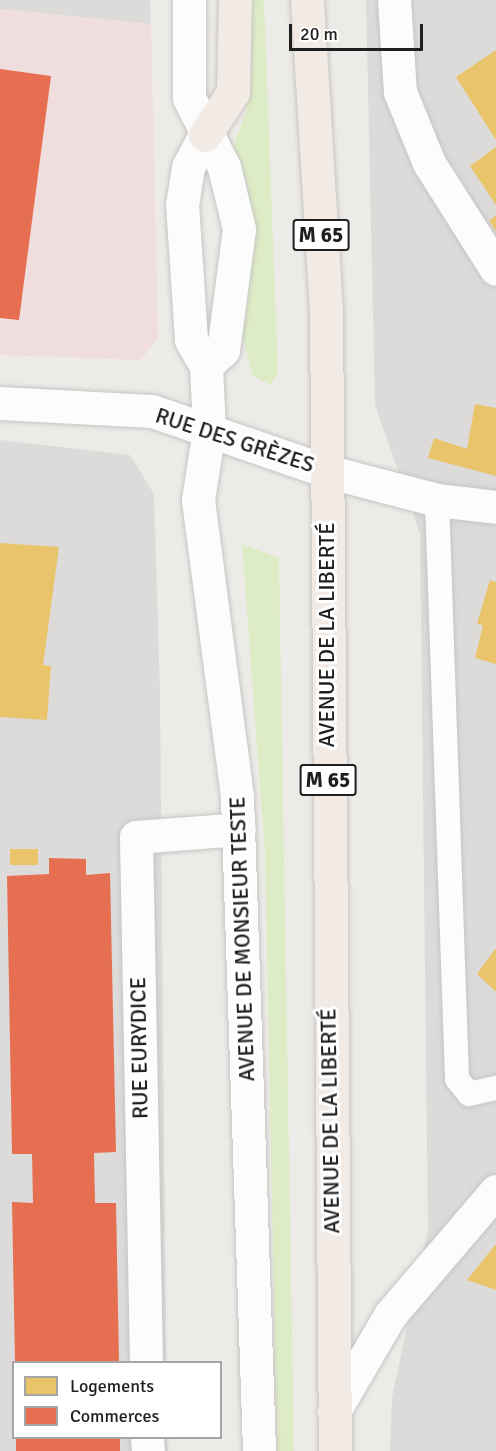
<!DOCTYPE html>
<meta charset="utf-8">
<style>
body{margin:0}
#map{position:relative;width:496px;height:1451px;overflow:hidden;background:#edebe8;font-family:Signika,sans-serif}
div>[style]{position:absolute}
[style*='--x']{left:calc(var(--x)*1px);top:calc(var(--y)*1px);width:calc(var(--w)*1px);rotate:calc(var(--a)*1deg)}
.residential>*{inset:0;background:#dcdbd9}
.commercial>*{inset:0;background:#f0dede}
.grass>*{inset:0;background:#deecc5}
.homes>*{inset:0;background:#e9c46a;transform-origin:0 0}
.shops>*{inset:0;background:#e76f51;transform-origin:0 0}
.roads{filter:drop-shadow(0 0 2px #c6c5c4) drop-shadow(0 0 2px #c6c5c4)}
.service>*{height:24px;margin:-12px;padding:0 12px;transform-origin:12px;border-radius:12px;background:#fcfcfc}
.minor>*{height:33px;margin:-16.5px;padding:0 16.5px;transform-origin:16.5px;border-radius:16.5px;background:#fcfcfc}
.primary>*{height:33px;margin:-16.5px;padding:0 16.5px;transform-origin:16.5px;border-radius:16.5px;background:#f1eae5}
span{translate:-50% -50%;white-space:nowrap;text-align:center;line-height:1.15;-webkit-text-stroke:6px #fff;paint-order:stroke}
.shield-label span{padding:2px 4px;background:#fff;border:2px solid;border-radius:4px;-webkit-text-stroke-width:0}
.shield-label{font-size:21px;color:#1f1f1f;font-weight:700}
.street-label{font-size:22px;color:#1f1f1f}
.legend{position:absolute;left:12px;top:1361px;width:210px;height:78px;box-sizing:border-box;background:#fff;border:2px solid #a5a5a5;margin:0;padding:8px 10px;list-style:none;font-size:18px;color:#1f1f1f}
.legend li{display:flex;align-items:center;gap:12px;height:30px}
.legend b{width:30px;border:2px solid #a5a5a5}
.scale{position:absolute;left:289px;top:24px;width:134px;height:27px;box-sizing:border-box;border:3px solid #1f1f1f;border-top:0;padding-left:8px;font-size:18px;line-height:21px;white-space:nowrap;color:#1f1f1f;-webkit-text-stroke:4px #fff;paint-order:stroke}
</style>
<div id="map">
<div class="residential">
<i style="clip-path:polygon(0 0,150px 0,151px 24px,0 9px)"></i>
<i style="clip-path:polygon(366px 0,496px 0,496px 1451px,390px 1451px,392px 1397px,428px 1230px,420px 534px,375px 405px)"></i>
<i style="clip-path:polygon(0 440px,130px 455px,154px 494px,160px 693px,166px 1362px,14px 1362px,14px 1438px,167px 1438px,168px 1451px,0 1451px)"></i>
</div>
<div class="commercial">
<i style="clip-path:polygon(0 9px,151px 24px,158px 337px,141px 360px,0 355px)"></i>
</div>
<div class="grass">
<i style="clip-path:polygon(247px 0,264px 0,278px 373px,271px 385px,253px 376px,239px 325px,251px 218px,247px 184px,233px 147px,247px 109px)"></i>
<i style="clip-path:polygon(242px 544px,279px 558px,294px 1451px,277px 1451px,265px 854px)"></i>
</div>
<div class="homes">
<i style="clip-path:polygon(496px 50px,496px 140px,456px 77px)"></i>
<i style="clip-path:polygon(496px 147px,496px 205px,470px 166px)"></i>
<i style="clip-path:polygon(496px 215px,496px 231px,489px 221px)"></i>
<i style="clip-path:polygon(475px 404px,496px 408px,496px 476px,428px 458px,434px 438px,467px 449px)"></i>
<i style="clip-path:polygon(0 543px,59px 547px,43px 665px,51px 666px,47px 720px,0 717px)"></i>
<i style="clip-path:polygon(490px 580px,496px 582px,496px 664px,475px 658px,483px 625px,477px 624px)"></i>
<i style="left:38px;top:849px;width:16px;height:28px;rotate:90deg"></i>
<i style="clip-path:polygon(496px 948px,496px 992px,477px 974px)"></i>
<i style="clip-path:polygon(496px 1244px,496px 1290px,467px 1280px)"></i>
</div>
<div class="shops">
<i style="clip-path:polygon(0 69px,51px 76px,19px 320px,0 318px)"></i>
<i style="clip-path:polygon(49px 858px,86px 859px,86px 875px,110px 873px,116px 1152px,94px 1153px,95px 1203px,116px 1203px,119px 1362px,15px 1362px,12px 1202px,33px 1203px,32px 1154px,12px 1154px,7px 876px,49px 874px)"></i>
<i style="left:16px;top:1438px;width:104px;height:13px"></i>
</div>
<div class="roads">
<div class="service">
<i style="--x:437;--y:500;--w:579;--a:88.02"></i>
<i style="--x:457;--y:1079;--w:19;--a:51"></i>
<i style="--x:469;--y:1094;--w:28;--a:-13"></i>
</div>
<div class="minor">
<i style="--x:189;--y:0;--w:98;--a:90"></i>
<i style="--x:189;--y:98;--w:77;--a:63.1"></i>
<i style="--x:224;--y:167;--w:64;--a:76.4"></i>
<i style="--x:239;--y:229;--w:122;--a:97.5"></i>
<i style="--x:223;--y:350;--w:23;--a:137"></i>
<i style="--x:394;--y:0;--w:92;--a:86.3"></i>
<i style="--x:400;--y:92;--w:77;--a:67.8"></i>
<i style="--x:429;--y:163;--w:125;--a:57.7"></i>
<i style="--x:205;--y:135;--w:36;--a:118"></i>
<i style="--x:188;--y:167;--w:37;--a:99"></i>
<i style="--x:182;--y:204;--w:136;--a:86.2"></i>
<i style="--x:191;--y:340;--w:30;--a:60"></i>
<i style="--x:206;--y:366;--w:63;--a:87.3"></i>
<i style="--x:209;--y:429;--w:72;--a:98.8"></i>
<i style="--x:198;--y:500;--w:300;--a:82.5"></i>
<i style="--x:237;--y:797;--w:654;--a:88.07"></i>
<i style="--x:0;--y:403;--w:152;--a:3"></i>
<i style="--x:152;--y:411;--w:184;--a:19"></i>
<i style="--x:326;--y:471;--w:115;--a:14.6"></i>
<i style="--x:437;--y:500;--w:59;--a:6.8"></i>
<i style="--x:146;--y:1362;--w:525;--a:-91.09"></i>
<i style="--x:136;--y:837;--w:103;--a:-4.4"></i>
<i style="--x:334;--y:1411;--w:111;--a:-59.7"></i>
<i style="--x:390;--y:1315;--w:163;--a:-49.5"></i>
<i style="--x:147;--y:1438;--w:13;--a:86"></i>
</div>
<div class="primary">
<i style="--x:307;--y:0;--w:308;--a:86.5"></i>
<i style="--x:326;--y:307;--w:1144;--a:89.55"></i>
<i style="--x:205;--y:135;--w:51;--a:-56.9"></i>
<i style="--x:233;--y:92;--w:92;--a:-88.8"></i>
</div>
</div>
<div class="shield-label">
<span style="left:321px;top:235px">M 65</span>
<span style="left:328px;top:780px">M 65</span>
</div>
<div class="street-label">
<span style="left:235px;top:440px;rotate:18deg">RUE DES GRÈZES</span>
<span style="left:327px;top:635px;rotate:-90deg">AVENUE DE LA LIBERTÉ</span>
<span style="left:242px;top:939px;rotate:-92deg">AVENUE DE MONSIEUR TESTE</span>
<span style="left:139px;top:1048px;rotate:-91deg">RUE EURYDICE</span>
<span style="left:330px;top:1121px;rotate:-91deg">AVENUE DE LA LIBERTÉ</span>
</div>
<ul class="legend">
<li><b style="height:16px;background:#e9c46a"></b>Logements</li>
<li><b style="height:16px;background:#e76f51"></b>Commerces</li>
</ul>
<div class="scale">20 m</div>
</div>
